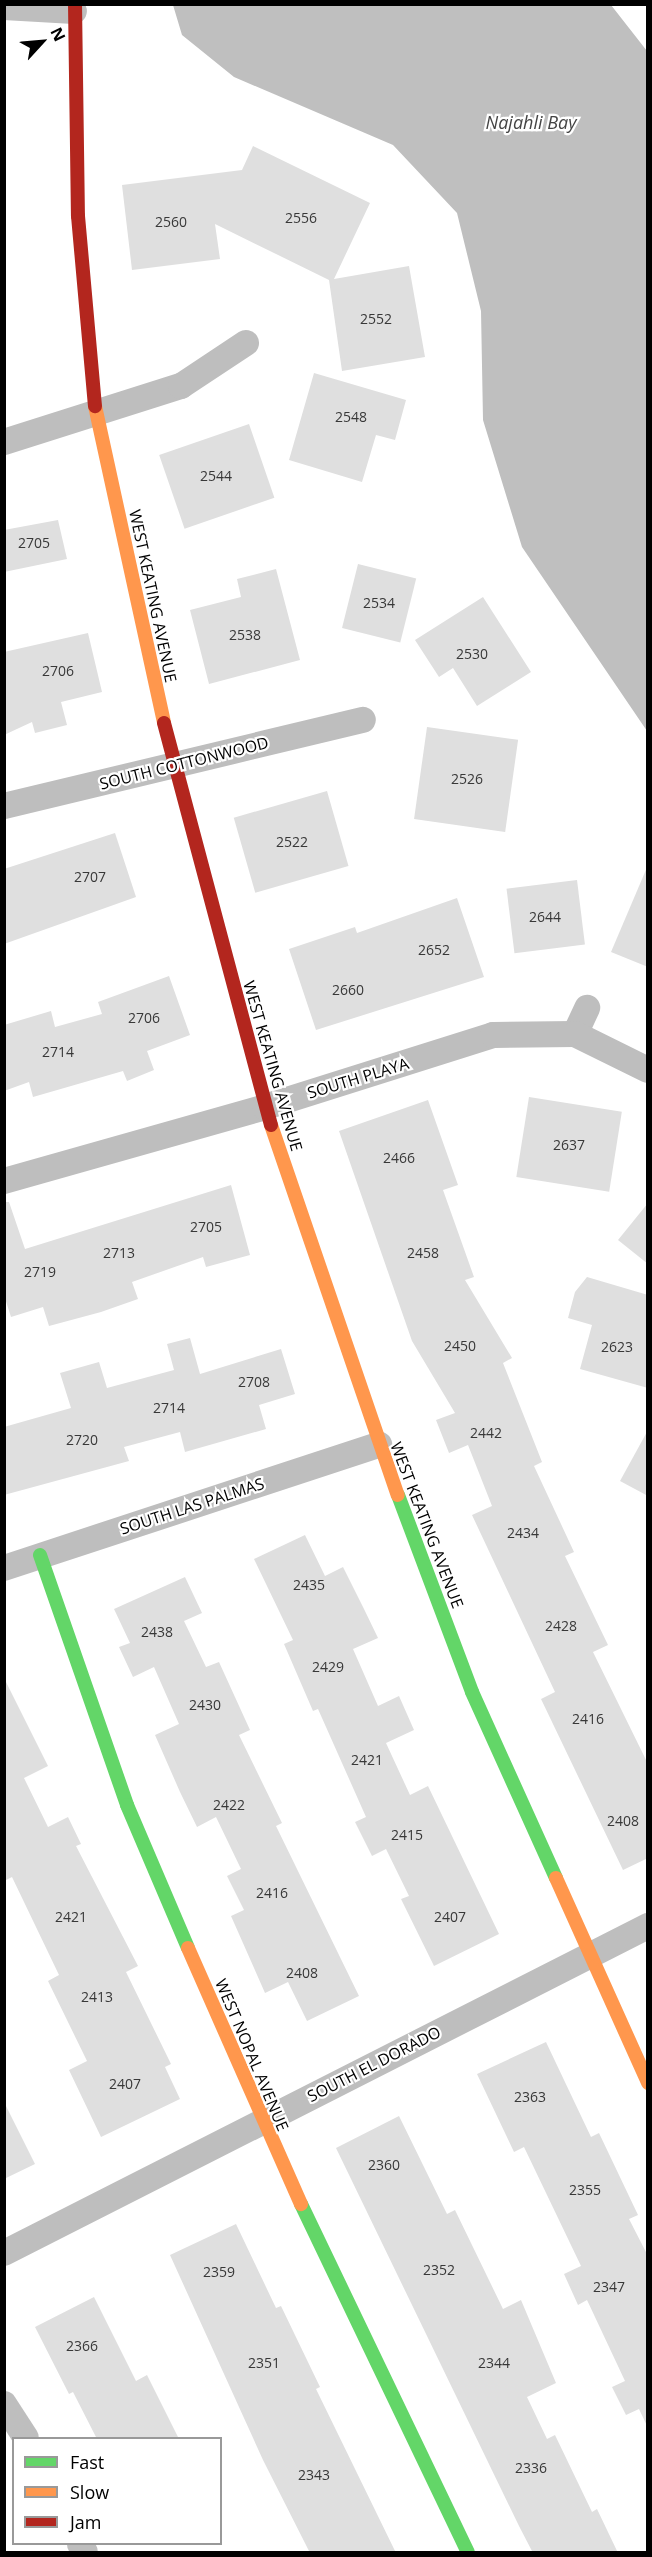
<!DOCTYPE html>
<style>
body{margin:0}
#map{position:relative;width:652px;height:2557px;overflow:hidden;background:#fff;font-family:"Open Sans",sans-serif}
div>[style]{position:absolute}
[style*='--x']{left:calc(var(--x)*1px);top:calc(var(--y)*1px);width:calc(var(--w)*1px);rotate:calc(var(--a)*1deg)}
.water>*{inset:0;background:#bfbfbf}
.building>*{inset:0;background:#dfdfdf;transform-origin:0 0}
.street>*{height:26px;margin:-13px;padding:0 13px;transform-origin:13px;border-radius:13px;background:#bebebe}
.fast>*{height:14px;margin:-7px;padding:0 7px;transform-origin:7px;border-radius:7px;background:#63d668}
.slow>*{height:14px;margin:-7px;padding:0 7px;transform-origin:7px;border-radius:7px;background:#ff974d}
.jam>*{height:14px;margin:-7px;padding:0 7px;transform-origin:7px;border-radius:7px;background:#b3261e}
span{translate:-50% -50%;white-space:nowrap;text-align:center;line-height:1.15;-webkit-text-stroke:4.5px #fff;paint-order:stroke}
.number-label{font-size:14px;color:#383838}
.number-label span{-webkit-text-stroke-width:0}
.street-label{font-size:16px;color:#000}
.water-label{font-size:18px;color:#444;font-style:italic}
.frame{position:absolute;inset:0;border:6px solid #000;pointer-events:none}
.legend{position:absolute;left:12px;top:2437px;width:210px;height:108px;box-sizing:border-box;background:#fff;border:2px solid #999;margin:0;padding:8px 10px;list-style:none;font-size:18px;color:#000}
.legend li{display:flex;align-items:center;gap:12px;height:30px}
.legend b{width:30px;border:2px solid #999}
.north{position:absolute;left:12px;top:12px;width:60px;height:60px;-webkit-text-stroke:4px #fff;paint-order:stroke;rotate:64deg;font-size:16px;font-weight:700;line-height:24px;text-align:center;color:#000}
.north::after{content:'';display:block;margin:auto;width:21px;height:27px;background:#000;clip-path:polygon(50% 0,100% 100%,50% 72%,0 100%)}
</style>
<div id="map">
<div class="water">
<i style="clip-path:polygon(173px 5px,611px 5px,647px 51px,647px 731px,522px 547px,483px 420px,481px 311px,457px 213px,393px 145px,234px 77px,182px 35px)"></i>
</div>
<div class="building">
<i style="clip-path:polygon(253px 146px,370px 203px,334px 279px,409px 266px,425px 357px,342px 371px,329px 280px,215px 224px,220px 259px,132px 270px,122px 185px,242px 170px)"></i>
<i style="clip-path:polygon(314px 373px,406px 400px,395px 440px,376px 435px,362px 482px,289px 460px)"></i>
<i style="left:249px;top:424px;width:78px;height:95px;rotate:71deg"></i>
<i style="clip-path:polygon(58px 520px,67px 559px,4px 572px,4px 530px)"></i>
<i style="left:358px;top:564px;width:60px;height:66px;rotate:14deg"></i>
<i style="clip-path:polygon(276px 569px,300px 660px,209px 684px,190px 610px,241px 597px,237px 579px)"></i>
<i style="clip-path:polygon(483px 597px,531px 672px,477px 706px,453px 668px,439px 677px,415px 640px)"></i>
<i style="clip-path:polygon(88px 633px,102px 692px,61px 702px,67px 725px,35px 733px,32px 722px,4px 735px,4px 652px)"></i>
<i style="left:427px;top:727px;width:92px;height:93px;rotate:8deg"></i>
<i style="left:327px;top:791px;width:78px;height:97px;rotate:74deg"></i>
<i style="clip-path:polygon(115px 833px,136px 897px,4px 944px,4px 869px)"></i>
<i style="clip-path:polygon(648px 865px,648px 967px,611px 952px)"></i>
<i style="left:577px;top:880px;width:65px;height:71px;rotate:83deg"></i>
<i style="clip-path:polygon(457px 898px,484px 977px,316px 1030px,289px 949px,355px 927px,357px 933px)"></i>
<i style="clip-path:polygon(169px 976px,190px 1035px,147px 1051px,154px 1070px,127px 1081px,123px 1071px,33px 1097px,29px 1082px,4px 1091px,4px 1025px,51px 1011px,55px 1027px,102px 1014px,98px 1002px)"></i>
<i style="left:529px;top:1097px;width:94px;height:81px;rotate:9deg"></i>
<i style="clip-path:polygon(428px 1100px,458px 1185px,443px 1190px,474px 1277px,465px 1280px,512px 1358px,503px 1363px,542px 1462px,534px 1466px,574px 1552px,565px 1556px,608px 1645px,593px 1652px,648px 1764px,648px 1858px,623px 1870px,541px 1699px,555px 1692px,472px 1515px,492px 1506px,468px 1445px,449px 1453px,436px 1420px,455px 1413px,412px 1341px,339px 1131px)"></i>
<i style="clip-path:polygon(231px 1185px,250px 1255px,206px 1267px,203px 1257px,132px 1282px,138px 1299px,101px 1312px,49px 1326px,43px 1307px,11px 1317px,4px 1295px,4px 1202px,9px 1202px,25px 1249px)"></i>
<i style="clip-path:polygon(648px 1203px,648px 1264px,618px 1240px)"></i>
<i style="clip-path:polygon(587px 1277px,648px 1295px,648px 1388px,580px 1369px,592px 1325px,568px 1318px,575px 1292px)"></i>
<i style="clip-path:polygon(190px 1338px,200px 1374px,281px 1349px,295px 1394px,259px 1405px,266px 1429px,185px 1452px,180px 1432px,124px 1447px,129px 1461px,4px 1495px,4px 1427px,71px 1408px,60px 1373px,99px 1362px,107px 1388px,174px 1370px,167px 1344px)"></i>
<i style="clip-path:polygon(648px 1430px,648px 1496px,620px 1481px)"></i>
<i style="clip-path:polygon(305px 1535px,325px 1576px,343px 1567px,364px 1609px,378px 1638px,353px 1649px,378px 1706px,399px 1696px,414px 1730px,386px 1743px,410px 1795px,428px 1786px,499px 1934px,434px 1966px,401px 1899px,409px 1896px,386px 1849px,372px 1856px,355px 1822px,366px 1817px,318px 1709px,313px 1711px,284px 1644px,293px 1640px,254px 1559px)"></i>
<i style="clip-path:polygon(185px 1577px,202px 1613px,184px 1621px,206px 1667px,219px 1662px,250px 1730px,239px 1735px,282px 1823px,276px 1826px,359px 1996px,307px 2021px,288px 1982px,265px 1993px,231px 1916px,244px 1910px,227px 1876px,241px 1869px,216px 1817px,197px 1827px,180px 1792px,155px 1735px,179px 1724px,154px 1667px,133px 1677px,119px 1647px,130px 1643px,114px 1609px)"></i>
<i style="clip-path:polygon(4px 1678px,48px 1766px,24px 1778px,48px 1827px,68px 1817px,81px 1844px,76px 1846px,138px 1966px,126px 1972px,171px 2064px,165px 2067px,180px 2099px,101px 2137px,69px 2070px,87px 2061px,48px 1981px,59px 1975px,12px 1877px,4px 1881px)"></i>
<i style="clip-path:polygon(546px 2042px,591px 2137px,599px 2133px,638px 2215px,629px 2219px,648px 2256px,648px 2428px,639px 2409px,626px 2415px,612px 2387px,625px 2381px,587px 2300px,578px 2305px,564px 2274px,581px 2266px,524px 2147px,514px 2152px,477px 2074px)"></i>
<i style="clip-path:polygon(4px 2102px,35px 2164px,4px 2179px)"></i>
<i style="clip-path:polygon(399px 2116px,447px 2214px,455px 2210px,503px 2309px,521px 2300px,556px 2383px,527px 2397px,547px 2439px,555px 2435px,592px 2512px,597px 2509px,618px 2553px,533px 2553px,519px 2526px,336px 2148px)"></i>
<i style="clip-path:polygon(236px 2224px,276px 2308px,281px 2306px,320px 2387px,316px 2389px,396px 2553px,310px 2553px,263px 2460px,170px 2255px)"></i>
<i style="clip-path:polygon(94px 2297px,136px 2381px,147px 2375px,179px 2439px,97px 2439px,73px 2392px,69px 2394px,35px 2327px)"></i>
</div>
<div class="street">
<i style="--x:4;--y:7;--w:70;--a:3.3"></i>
<i style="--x:4;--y:442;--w:186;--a:-17.6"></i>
<i style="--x:181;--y:386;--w:78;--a:-33.5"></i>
<i style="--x:4;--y:806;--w:369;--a:-13.5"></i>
<i style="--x:575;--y:1034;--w:29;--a:-65"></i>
<i style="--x:4;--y:1181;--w:271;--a:-15.8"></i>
<i style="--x:265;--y:1107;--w:239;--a:-17.5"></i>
<i style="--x:493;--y:1035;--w:82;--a:-0.7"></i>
<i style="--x:575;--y:1034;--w:81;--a:26.3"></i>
<i style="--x:4;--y:1568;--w:395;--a:-18.2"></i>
<i style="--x:4;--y:2253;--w:722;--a:-26.92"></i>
<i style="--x:4;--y:2404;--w:40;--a:57.1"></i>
<i style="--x:80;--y:2544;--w:9;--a:58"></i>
</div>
<div class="fast">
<i style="--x:398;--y:1495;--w:210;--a:69.4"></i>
<i style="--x:472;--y:1692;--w:204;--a:65.7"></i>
<i style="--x:40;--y:1555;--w:265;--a:70.8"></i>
<i style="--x:127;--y:1805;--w:155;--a:66.9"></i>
<i style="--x:301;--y:2204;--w:386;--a:64.4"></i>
</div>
<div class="slow">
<i style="--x:95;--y:406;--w:324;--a:77.7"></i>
<i style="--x:271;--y:1125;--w:391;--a:71.1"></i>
<i style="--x:556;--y:1878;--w:225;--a:65.8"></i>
<i style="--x:188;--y:1948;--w:280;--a:66.2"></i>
</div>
<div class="jam">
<i style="--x:75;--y:4;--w:212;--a:89.2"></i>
<i style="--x:78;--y:216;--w:191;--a:84.9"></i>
<i style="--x:164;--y:723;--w:416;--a:75.1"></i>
</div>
<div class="number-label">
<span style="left:301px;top:218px">2556</span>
<span style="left:171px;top:222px">2560</span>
<span style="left:376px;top:319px">2552</span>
<span style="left:351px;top:417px">2548</span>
<span style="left:216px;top:476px">2544</span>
<span style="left:34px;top:543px">2705</span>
<span style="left:379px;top:603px">2534</span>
<span style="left:245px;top:635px">2538</span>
<span style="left:472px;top:654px">2530</span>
<span style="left:58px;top:671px">2706</span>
<span style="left:467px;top:779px">2526</span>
<span style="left:292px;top:842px">2522</span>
<span style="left:90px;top:877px">2707</span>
<span style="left:545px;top:917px">2644</span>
<span style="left:434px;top:950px">2652</span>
<span style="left:348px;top:990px">2660</span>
<span style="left:144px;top:1018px">2706</span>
<span style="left:58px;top:1052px">2714</span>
<span style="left:569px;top:1145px">2637</span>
<span style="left:399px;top:1158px">2466</span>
<span style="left:206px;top:1227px">2705</span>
<span style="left:119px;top:1253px">2713</span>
<span style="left:423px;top:1253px">2458</span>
<span style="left:40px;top:1272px">2719</span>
<span style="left:460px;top:1346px">2450</span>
<span style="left:617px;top:1347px">2623</span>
<span style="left:254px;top:1382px">2708</span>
<span style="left:169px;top:1408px">2714</span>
<span style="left:486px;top:1433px">2442</span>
<span style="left:82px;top:1440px">2720</span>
<span style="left:523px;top:1533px">2434</span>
<span style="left:309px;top:1585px">2435</span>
<span style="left:561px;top:1626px">2428</span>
<span style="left:157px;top:1632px">2438</span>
<span style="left:328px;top:1667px">2429</span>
<span style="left:205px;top:1705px">2430</span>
<span style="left:588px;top:1719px">2416</span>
<span style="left:367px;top:1760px">2421</span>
<span style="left:229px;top:1805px">2422</span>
<span style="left:623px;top:1821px">2408</span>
<span style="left:407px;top:1835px">2415</span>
<span style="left:272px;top:1893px">2416</span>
<span style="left:71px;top:1917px">2421</span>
<span style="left:450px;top:1917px">2407</span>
<span style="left:302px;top:1973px">2408</span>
<span style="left:97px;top:1997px">2413</span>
<span style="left:125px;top:2084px">2407</span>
<span style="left:530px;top:2097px">2363</span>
<span style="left:384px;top:2165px">2360</span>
<span style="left:585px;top:2190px">2355</span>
<span style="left:439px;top:2270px">2352</span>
<span style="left:219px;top:2272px">2359</span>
<span style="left:609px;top:2287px">2347</span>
<span style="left:82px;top:2346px">2366</span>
<span style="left:264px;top:2363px">2351</span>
<span style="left:494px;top:2363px">2344</span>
<span style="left:531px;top:2468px">2336</span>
<span style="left:314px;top:2475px">2343</span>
</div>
<div class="street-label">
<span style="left:153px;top:596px;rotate:78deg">WEST KEATING AVENUE</span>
<span style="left:184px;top:763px;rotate:-14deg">SOUTH COTTONWOOD</span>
<span style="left:273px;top:1066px;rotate:74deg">WEST KEATING AVENUE</span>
<span style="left:358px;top:1078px;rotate:-17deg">SOUTH PLAYA</span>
<span style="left:192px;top:1506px;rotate:-18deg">SOUTH LAS PALMAS</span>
<span style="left:427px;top:1525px;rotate:69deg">WEST KEATING AVENUE</span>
<span style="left:252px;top:2055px;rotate:67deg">WEST NOPAL AVENUE</span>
<span style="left:374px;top:2064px;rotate:-27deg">SOUTH EL DORADO</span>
</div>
<div class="water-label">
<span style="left:531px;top:122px">Najahli Bay</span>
</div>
<div class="frame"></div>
<ul class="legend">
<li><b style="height:8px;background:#63d668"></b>Fast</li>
<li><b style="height:8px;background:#ff974d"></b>Slow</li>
<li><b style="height:8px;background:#b3261e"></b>Jam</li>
</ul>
<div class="north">N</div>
</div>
